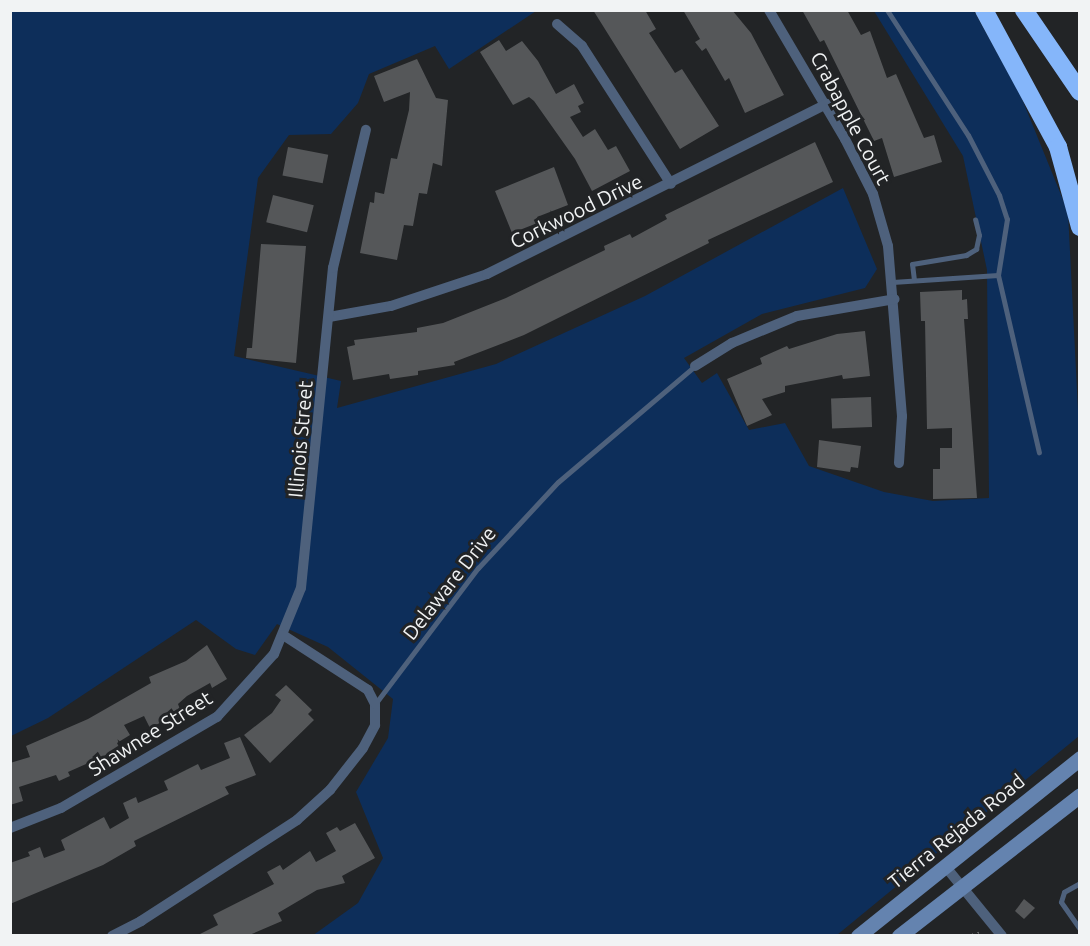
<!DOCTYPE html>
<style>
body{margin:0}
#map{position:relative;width:1090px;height:946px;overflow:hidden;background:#222426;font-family:Ubuntu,sans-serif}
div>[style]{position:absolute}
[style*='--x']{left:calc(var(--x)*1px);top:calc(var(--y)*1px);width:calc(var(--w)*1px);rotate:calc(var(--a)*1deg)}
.green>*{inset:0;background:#0d2e5a}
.building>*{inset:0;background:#555759;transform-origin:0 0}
.path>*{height:2px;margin-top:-1px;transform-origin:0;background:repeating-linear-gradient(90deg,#67696a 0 1.5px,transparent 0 6px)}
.lane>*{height:5px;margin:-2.5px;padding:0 2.5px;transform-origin:2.5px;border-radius:2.5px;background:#4e617c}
.street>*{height:10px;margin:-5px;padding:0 5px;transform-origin:5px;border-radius:5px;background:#4e617c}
.secondary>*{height:15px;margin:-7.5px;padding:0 7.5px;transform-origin:7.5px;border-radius:7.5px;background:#6483af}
.highway>*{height:18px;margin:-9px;padding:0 9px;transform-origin:9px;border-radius:9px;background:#85b6fa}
span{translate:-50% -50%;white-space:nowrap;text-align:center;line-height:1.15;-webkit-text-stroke:6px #222426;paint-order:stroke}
.street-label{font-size:20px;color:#f1f3f4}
.frame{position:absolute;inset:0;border:12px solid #f1f3f4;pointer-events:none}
</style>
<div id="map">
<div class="green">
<i style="clip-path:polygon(10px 11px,536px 11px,449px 69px,435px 46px,369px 74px,358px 103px,331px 134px,289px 135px,258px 178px,234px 356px,341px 381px,337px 408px,496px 364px,645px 296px,843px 188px,877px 269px,865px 288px,762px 314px,684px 358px,702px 383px,717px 373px,749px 430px,785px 423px,809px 466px,884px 492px,933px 501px,989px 498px,987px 270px,963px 156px,874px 11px,974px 11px,1020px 94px,1068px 212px,1080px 450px,1079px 736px,837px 935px,312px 936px,358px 903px,383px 858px,356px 792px,388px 738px,393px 699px,328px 647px,277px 624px,255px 655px,236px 649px,196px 620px,48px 718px,11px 736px)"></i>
</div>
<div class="building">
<i style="clip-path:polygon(593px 10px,645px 10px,656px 29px,649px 33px,675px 73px,682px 69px,719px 126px,680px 149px)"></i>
<i style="clip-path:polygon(683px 10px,732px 10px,751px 33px,784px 95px,745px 113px,729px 78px,725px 81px,706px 48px,702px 51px,695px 42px,700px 39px)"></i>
<i style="clip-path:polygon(802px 10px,847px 10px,861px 35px,870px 31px,887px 78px,896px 74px,924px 138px,934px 135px,942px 162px,894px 177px,882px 138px,874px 141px,824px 40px,820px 42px)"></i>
<i style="clip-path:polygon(499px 40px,506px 51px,522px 41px,538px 61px,556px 94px,574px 84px,584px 103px,578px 106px,581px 112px,570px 117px,583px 137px,595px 129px,608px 150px,616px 146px,630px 171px,592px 191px,575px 159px,534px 101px,529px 97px,513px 105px,480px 52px)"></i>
<i style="clip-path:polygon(417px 59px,436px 98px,448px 100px,442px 166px,433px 163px,427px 194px,419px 193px,413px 226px,404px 225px,397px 260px,360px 253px,370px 202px,374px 203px,375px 192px,384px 194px,391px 158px,397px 159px,409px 110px,410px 92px,384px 102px,374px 76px)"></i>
<i style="clip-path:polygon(815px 142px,833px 182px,708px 240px,709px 243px,524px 335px,454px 362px,455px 365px,418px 371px,418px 375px,390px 379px,389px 374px,353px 380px,347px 347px,355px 345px,354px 340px,417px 332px,417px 328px,443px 323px,506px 298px,605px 250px,604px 246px,630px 234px,632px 238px,667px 219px,665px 215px)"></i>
<i style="left:288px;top:147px;width:41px;height:29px;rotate:11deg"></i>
<i style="clip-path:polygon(554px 167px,568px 205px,537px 217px,540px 222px,512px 233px,495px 191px)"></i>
<i style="left:273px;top:195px;width:42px;height:28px;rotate:14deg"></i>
<i style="clip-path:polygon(261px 244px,306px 246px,296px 363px,246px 358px,247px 348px,252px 348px)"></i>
<i style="clip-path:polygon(962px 290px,962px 300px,967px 299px,968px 319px,964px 319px,977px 498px,933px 499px,933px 469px,940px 469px,940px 448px,952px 448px,952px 428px,927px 429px,925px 321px,921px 321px,920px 292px)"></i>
<i style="clip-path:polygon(865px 331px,870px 376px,843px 379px,842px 375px,785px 386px,785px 392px,762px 399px,772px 415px,747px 426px,727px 379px,762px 364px,760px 358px,787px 346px,789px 349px,837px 334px)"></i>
<i style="left:871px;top:397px;width:30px;height:40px;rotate:88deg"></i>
<i style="clip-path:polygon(819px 440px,861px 446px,858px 468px,851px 467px,850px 472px,817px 467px)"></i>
<i style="clip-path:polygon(207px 645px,227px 679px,212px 688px,210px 683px,187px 696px,178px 704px,181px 712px,150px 728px,144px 716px,124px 725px,130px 735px,117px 743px,120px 749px,68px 772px,70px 776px,59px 781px,56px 775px,19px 787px,23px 801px,10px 805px,10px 763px,30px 757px,26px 746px,88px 719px,151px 683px,149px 677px,186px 661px)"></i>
<i style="clip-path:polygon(286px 685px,312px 710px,308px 714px,314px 720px,270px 763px,244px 735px,272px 713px,281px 700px,275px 695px)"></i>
<i style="clip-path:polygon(240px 737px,256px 775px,225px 787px,229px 794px,134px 841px,136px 846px,103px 865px,10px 904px,10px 863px,30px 856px,28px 852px,40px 847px,44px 858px,65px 850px,61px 840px,104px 817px,110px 829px,129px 818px,123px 803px,136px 797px,138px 803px,168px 790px,164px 781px,198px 764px,201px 770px,230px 758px,224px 743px)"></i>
<i style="clip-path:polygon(355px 823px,375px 858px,342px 876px,345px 883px,317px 890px,278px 913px,282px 921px,247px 936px,196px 936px,218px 925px,213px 915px,274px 884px,267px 872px,280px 865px,283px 870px,310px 851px,316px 862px,336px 851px,326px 833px,337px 827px,340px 831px)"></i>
<i style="clip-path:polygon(1024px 899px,1035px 908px,1024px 919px,1015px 911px)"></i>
</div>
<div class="path">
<i style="--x:966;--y:936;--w:16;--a:-14"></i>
</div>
<div class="lane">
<i style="--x:887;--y:10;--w:149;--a:57.1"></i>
<i style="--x:968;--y:135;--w:68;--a:62.7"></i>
<i style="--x:999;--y:195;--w:25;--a:72"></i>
<i style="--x:1007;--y:219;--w:57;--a:99.1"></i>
<i style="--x:998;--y:275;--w:106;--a:176.2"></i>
<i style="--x:998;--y:275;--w:182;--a:77"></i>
<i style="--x:914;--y:280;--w:16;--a:-97"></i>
<i style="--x:912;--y:264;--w:55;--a:-9.5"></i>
<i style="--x:966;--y:255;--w:12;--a:-31"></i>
<i style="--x:976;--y:249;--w:14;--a:-78"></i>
<i style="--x:979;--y:235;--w:16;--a:-104"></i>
<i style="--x:375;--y:704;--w:171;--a:-52.9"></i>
<i style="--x:478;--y:568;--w:117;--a:-47.1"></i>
<i style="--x:558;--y:482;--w:180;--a:-40.3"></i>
<i style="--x:1080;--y:883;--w:18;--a:151"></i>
<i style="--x:1064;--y:892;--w:10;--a:107"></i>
<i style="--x:1061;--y:902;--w:33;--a:55"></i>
</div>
<div class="street">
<i style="--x:769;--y:10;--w:150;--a:59.5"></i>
<i style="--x:845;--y:139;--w:62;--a:63"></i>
<i style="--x:873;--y:194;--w:54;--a:73.9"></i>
<i style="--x:888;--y:246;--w:171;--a:85.3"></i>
<i style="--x:902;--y:416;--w:47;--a:93.7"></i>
<i style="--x:557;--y:24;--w:33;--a:41"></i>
<i style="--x:582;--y:46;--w:164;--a:57.2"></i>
<i style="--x:329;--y:317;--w:63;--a:-10.1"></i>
<i style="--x:391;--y:306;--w:101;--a:-18.4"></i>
<i style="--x:487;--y:274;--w:380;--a:-26.6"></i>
<i style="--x:695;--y:366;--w:44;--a:-31.9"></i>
<i style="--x:732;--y:343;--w:70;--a:-22.6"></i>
<i style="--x:797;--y:316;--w:99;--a:-9.8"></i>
<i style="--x:10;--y:828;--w:55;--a:-21.4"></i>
<i style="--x:61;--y:808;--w:181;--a:-30.3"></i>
<i style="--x:217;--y:717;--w:85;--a:-47.9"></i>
<i style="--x:274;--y:654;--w:71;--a:-67.8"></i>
<i style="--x:301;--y:588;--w:322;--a:-84.3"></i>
<i style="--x:333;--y:268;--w:142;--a:-76.6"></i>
<i style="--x:945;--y:866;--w:90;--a:50.8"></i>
<i style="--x:112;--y:936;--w:33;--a:-27"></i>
<i style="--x:141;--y:921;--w:186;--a:-32.9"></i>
<i style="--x:297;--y:820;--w:45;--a:-42.3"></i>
<i style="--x:330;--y:790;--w:53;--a:-51.8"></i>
<i style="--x:363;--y:748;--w:26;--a:-62"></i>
<i style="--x:375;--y:725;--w:21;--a:-90"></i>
<i style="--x:375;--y:704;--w:16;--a:-117"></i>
<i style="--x:368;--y:690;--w:101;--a:-147.1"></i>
</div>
<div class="secondary">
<i style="--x:858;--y:936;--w:285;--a:-38.7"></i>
<i style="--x:899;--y:936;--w:229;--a:-37.9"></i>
</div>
<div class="highway">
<i style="--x:984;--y:10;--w:156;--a:61.6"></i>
<i style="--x:1058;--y:147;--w:83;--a:74.6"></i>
<i style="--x:1024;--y:10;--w:99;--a:55.7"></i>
</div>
<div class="street-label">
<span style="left:851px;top:118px;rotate:62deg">Crabapple Court</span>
<span style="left:576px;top:211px;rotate:-26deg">Corkwood Drive</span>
<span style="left:300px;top:439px;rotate:-85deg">Illinois Street</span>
<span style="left:449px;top:583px;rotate:-52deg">Delaware Drive</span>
<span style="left:150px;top:733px;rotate:-32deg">Shawnee Street</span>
<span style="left:956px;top:831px;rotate:-39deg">Tierra Rejada Road</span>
</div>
<div class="frame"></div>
</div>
